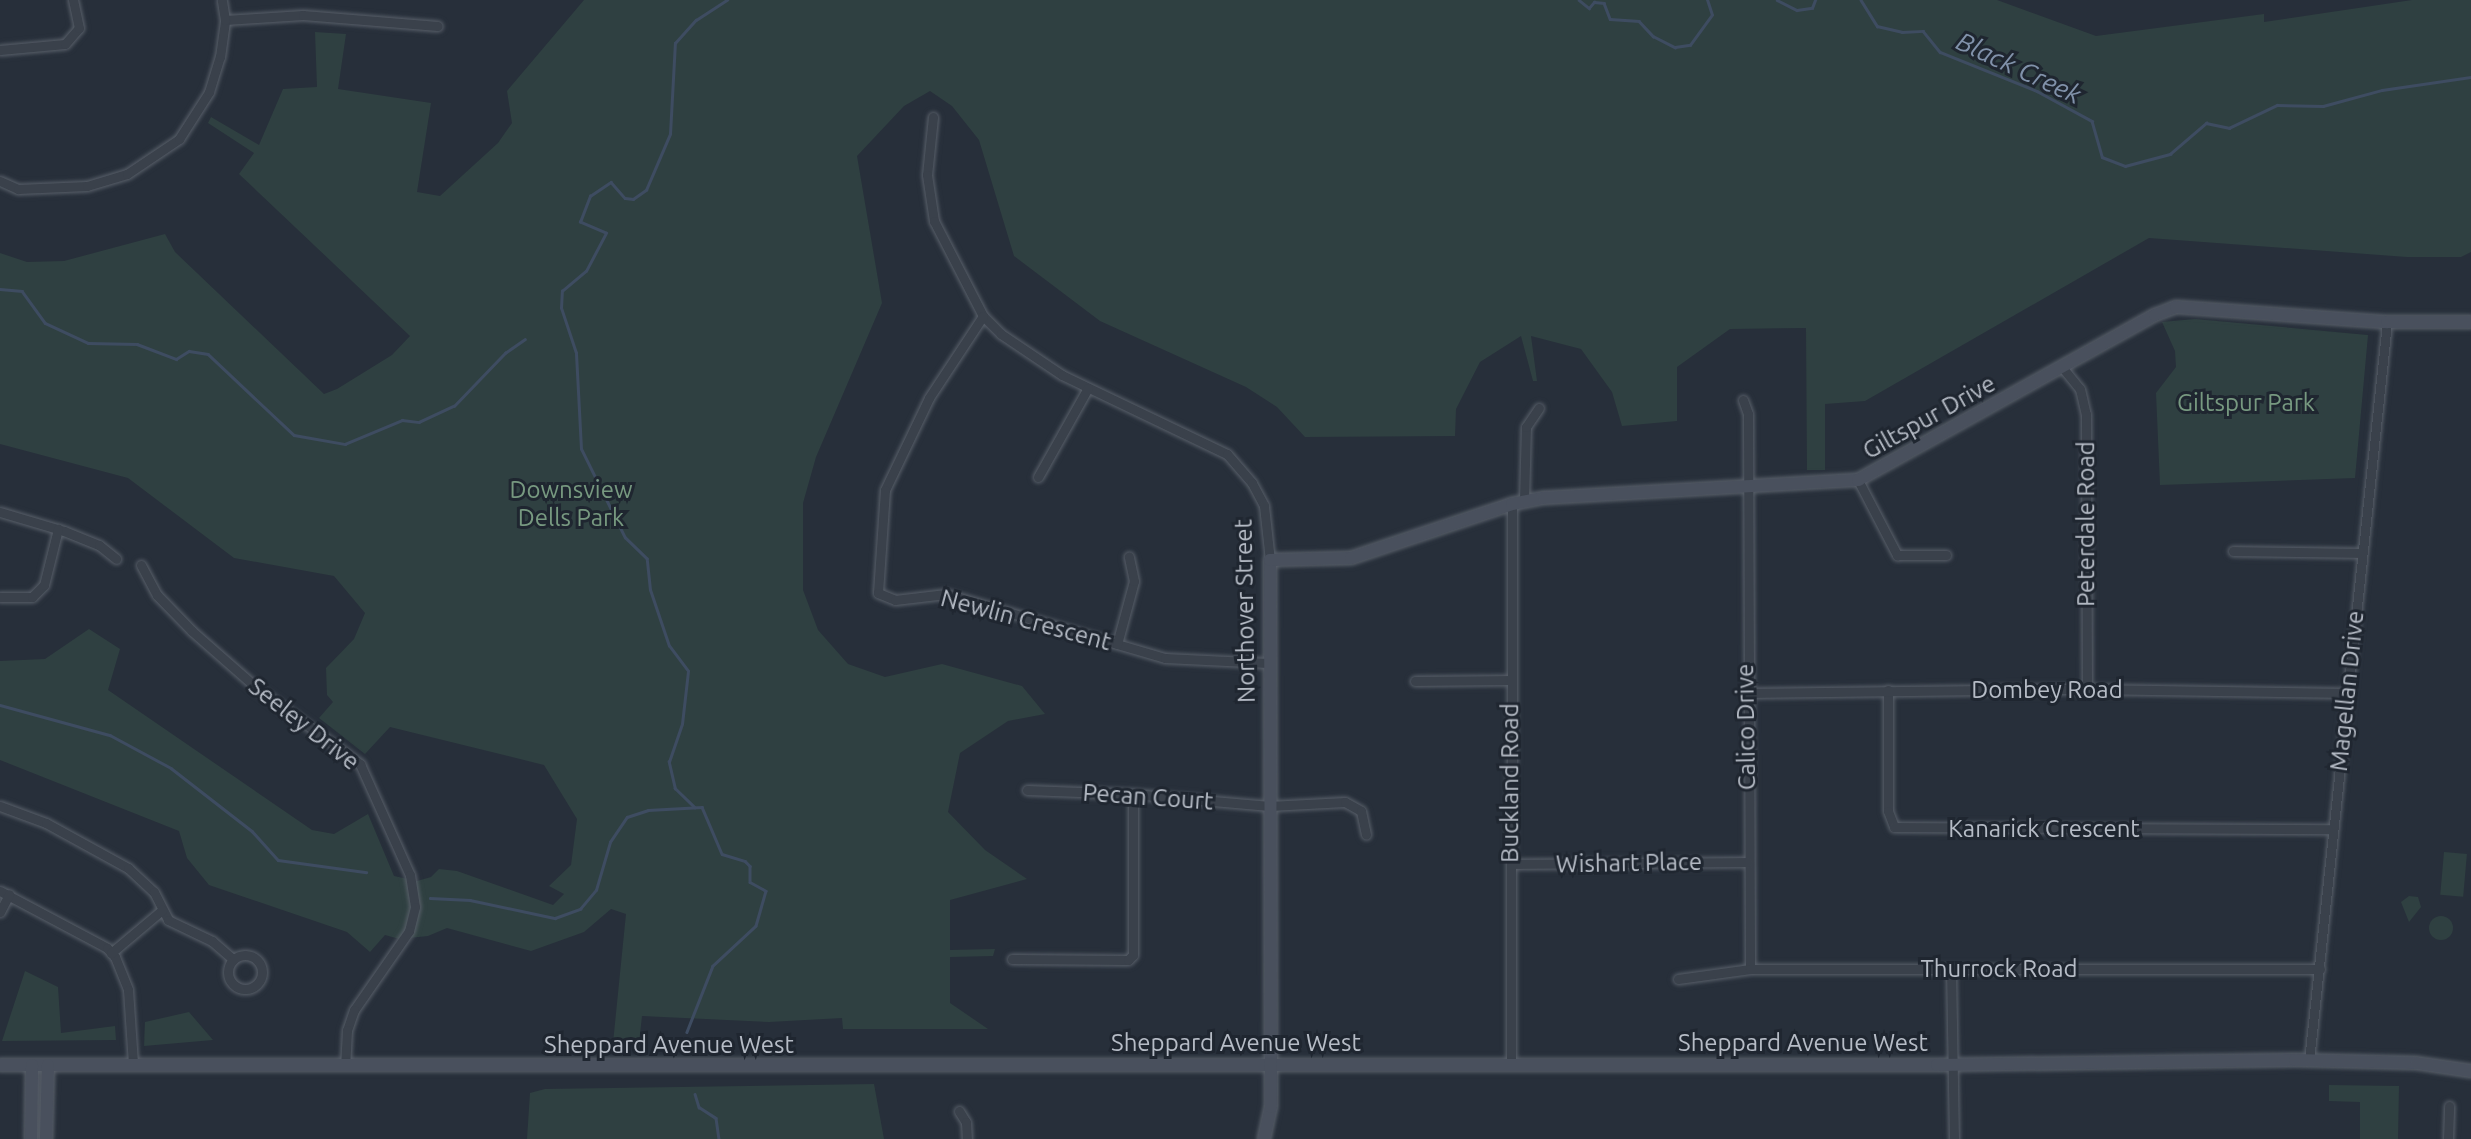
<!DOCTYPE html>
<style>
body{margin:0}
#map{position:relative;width:2471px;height:1139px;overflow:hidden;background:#272f3a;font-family:Ubuntu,sans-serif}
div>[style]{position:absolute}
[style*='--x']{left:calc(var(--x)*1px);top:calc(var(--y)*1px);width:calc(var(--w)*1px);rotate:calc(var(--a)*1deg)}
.green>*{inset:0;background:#2f4041;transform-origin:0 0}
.round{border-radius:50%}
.stream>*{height:2.5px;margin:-1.25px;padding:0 1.25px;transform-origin:1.25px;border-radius:1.25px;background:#3e4c61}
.roads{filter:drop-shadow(0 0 2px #585f69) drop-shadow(0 0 2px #585f69)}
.street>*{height:9px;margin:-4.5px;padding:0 4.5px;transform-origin:4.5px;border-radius:4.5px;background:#3a414b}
.street>.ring{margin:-4.5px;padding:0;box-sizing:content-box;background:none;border:9px solid #3a414b;border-radius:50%}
.secondary>*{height:12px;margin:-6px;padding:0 6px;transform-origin:6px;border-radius:6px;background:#49505d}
span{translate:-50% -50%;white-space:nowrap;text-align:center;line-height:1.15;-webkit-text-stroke:6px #1f2630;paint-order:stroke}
.park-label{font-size:24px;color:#779980}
.street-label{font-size:24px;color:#b6bcc6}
.water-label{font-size:26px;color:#8192aa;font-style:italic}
</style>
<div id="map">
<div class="green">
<i style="clip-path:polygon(584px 0,1997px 0,2096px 36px,2264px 14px,2264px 22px,2412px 0,2471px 0,2471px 252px,2461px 257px,2407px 257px,2149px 238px,1865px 401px,1825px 404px,1825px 470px,1807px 470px,1806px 328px,1730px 329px,1677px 367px,1677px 421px,1622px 426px,1612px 392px,1581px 349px,1531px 336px,1537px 381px,1533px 381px,1521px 336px,1480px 362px,1456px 409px,1455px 436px,1305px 437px,1277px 407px,1246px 387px,1100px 321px,1014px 256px,979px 140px,952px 106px,930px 91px,904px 106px,857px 156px,882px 303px,816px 457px,803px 503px,803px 590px,818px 630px,848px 664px,885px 677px,942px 664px,1022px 686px,1045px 714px,1008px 721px,960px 753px,948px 812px,985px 850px,1027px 879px,950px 900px,950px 950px,995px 949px,993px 956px,950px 957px,950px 1003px,988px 1029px,843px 1029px,842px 1018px,769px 1022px,642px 1016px,639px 1043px,613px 1043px,626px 914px,611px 909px,584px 932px,531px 951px,447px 928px,428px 936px,399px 939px,385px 935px,370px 952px,347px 932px,209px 885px,187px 858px,179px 831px,0 760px,0 661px,45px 659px,89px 629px,120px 649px,108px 690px,312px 830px,334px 834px,368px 814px,394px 876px,417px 881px,431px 877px,439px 869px,457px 871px,553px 905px,564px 894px,549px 886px,571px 865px,577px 819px,544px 765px,390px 727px,365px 754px,319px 718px,333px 702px,327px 695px,326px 668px,354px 639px,365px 613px,334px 576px,234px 558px,128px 478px,0 444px,0 253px,27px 262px,64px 261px,165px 234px,175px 252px,324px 394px,337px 389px,392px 355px,410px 336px,239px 174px,254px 153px,208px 123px,211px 117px,259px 145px,283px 89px,317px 87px,315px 32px,346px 34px,338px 89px,431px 103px,417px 192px,440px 196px,498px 143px,512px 123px,507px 91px)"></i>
<i style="clip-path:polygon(2195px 319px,2368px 335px,2355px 478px,2160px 485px,2156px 393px,2176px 367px,2175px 351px,2162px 322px)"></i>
<i style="left:2444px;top:852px;width:23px;height:43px;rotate:5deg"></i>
<i style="clip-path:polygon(2409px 896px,2418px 897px,2421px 907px,2409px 922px,2401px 902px)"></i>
<i class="round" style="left:2429px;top:916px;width:24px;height:24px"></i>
<i style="clip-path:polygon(25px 971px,58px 987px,61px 1033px,115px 1026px,116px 1040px,2px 1041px)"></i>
<i style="clip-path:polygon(189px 1012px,213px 1040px,144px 1046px,145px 1022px)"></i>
<i style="clip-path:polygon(874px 1084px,884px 1139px,527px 1139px,530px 1093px,545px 1089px)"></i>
<i style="clip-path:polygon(2329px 1085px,2399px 1086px,2398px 1139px,2360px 1139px,2360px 1102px,2329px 1101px)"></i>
</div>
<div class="stream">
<i style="--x:1579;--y:0;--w:13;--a:39"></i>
<i style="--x:1589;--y:8;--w:8;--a:-50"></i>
<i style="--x:1594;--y:2;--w:10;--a:6"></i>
<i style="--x:1604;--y:3;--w:17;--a:69"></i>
<i style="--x:1610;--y:19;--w:29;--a:4"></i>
<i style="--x:1639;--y:21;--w:21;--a:47"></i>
<i style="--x:1653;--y:36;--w:25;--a:27"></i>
<i style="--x:1675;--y:47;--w:15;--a:-8"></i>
<i style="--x:1690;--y:45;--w:37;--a:-54"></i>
<i style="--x:1712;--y:15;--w:16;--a:-108"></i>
<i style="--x:1777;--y:0;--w:22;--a:27"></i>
<i style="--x:1797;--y:10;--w:15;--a:-8"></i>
<i style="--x:1812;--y:8;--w:9;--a:-69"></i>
<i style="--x:1861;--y:0;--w:31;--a:58"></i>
<i style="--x:1877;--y:26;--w:26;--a:13"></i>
<i style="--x:1902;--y:32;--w:21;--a:-3"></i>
<i style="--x:1923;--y:31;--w:27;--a:51"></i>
<i style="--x:1940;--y:52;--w:105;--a:21.9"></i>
<i style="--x:2037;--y:91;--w:63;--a:28.6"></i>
<i style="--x:2092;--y:121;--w:37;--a:74"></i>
<i style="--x:2102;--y:157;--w:25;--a:21"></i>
<i style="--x:2125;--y:166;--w:47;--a:-14.9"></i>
<i style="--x:2170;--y:154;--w:48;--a:-40.7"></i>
<i style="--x:2206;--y:123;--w:24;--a:12"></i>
<i style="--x:2229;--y:128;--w:53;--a:-25.6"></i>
<i style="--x:2277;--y:105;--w:46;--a:1.2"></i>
<i style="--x:2323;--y:106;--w:61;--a:-15.2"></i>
<i style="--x:2382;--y:90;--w:90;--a:-8.3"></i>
<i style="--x:0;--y:289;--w:22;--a:5"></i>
<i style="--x:22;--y:291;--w:39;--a:54"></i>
<i style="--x:45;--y:323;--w:47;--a:24.9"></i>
<i style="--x:88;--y:343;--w:49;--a:1.2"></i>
<i style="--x:137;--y:344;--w:42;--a:21"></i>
<i style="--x:176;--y:359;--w:15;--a:-32"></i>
<i style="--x:189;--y:351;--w:19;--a:9"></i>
<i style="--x:208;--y:354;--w:118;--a:43.3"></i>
<i style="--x:294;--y:435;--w:52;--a:10"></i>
<i style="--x:345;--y:444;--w:62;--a:-22.8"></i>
<i style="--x:402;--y:420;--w:17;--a:7"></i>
<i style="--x:419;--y:422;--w:38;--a:-25"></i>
<i style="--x:454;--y:406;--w:74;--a:-46.1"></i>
<i style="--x:505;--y:353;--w:24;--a:-35"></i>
<i style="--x:0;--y:705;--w:114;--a:15.3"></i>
<i style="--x:110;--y:735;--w:69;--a:28.4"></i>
<i style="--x:171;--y:768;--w:103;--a:37.9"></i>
<i style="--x:252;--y:831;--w:39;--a:48"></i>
<i style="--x:278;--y:860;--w:89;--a:7.8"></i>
<i style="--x:695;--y:808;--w:28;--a:-136"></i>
<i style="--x:675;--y:789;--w:28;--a:-103"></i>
<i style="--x:669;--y:762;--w:40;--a:-71.1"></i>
<i style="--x:682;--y:724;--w:53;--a:-83.5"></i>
<i style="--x:688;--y:671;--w:31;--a:-127"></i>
<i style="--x:669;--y:646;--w:59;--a:-108.7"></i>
<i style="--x:650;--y:590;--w:31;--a:-96"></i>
<i style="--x:647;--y:559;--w:30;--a:-136"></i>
<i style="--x:625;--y:538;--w:99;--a:-116.3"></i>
<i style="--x:581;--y:449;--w:96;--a:-93"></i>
<i style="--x:576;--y:353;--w:47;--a:-108.4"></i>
<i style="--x:561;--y:308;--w:17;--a:-87"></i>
<i style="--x:562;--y:291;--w:31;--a:-40"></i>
<i style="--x:586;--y:271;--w:43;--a:-62.2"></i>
<i style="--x:606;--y:233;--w:28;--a:-157"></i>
<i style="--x:580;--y:222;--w:28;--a:-69"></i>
<i style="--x:590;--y:196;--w:25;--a:-34"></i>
<i style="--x:611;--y:182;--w:21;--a:49"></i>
<i style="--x:625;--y:198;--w:8;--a:7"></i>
<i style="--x:633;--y:199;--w:16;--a:-35"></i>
<i style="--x:646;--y:190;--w:61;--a:-66.8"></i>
<i style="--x:670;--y:134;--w:91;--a:-86.9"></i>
<i style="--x:675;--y:43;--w:31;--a:-48"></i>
<i style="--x:696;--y:20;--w:37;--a:-33"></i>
<i style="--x:430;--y:898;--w:40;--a:2.9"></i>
<i style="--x:470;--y:900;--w:87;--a:12"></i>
<i style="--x:555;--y:918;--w:27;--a:-20"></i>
<i style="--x:580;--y:909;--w:25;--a:-50"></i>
<i style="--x:596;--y:890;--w:50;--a:-73.7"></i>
<i style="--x:610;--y:842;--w:30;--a:-56"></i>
<i style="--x:627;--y:817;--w:22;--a:-18"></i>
<i style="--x:648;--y:810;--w:54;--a:-3.2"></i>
<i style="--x:702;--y:807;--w:51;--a:66.9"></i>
<i style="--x:722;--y:854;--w:24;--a:17"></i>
<i style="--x:745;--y:861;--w:7;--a:45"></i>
<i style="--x:750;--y:866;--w:16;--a:90"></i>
<i style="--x:750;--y:882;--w:18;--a:29"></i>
<i style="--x:766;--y:891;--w:36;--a:106"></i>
<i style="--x:756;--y:926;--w:59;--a:137.1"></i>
<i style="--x:713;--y:966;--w:71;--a:111.5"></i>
<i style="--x:695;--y:1094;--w:14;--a:73"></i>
<i style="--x:699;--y:1107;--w:20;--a:33"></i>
<i style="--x:716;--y:1118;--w:21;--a:82"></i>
</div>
<div class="roads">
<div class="street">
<i style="--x:225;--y:20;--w:78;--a:-3.7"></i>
<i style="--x:303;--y:15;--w:135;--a:4.7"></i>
<i style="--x:0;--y:50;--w:65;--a:-5.3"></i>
<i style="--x:65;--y:44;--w:21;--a:-49"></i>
<i style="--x:79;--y:28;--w:29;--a:-102"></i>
<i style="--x:933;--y:117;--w:58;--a:95.9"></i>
<i style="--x:927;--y:175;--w:47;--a:81.3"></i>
<i style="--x:934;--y:221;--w:107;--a:62.7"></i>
<i style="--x:983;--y:316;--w:25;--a:45"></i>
<i style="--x:1001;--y:334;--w:73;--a:33.9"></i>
<i style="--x:1062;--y:375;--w:183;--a:25.6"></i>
<i style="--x:1227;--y:454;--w:38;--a:49"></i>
<i style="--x:1252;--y:483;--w:26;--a:62"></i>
<i style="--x:1264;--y:506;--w:54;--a:83.7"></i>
<i style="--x:0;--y:181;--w:20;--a:24"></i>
<i style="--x:18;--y:189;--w:69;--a:-2.5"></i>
<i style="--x:87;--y:186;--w:42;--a:-16.7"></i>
<i style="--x:127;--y:174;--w:63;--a:-33.9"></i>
<i style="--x:179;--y:139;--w:56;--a:-57.4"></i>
<i style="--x:209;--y:92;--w:37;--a:-73"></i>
<i style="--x:220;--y:57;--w:37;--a:-82"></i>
<i style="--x:225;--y:20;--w:20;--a:-99"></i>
<i style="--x:983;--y:316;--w:98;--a:123.4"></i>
<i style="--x:929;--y:398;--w:102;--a:115.6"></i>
<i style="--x:885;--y:490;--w:103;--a:93.9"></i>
<i style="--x:878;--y:593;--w:18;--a:22"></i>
<i style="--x:895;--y:600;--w:51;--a:-6.7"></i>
<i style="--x:946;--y:594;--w:228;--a:16.3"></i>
<i style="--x:1165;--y:658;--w:103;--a:2.8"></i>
<i style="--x:2062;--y:367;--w:28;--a:51"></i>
<i style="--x:2080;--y:389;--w:26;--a:77"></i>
<i style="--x:2086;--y:414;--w:275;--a:89.8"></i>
<i style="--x:1743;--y:400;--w:15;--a:70"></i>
<i style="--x:1748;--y:414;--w:555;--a:89.79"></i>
<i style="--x:1038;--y:477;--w:102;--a:-60.7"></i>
<i style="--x:1858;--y:480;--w:85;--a:62.5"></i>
<i style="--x:1897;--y:555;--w:49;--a:0"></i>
<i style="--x:1524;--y:501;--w:74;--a:-88.5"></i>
<i style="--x:1526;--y:427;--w:23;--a:-56"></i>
<i style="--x:0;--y:512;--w:67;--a:16.5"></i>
<i style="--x:64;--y:531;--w:38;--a:22"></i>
<i style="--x:99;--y:545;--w:22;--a:39"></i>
<i style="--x:2233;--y:551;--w:128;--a:0.9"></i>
<i style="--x:141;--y:565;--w:34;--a:62"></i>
<i style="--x:157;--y:595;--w:50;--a:45.8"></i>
<i style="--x:192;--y:631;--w:88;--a:41.3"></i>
<i style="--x:258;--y:689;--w:127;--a:36.3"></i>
<i style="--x:360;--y:764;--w:122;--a:65.8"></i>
<i style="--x:410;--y:875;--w:32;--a:81"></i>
<i style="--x:415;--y:907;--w:25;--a:104"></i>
<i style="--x:409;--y:931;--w:96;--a:124.8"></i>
<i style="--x:354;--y:1010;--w:21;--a:109"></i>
<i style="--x:347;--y:1030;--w:33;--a:93"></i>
<i style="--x:0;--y:597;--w:32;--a:0"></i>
<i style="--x:32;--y:597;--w:17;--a:-45"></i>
<i style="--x:44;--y:585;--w:58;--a:-76"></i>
<i style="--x:1117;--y:644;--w:65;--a:-74.9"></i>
<i style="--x:1134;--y:581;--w:25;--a:-102"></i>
<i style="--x:1415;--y:681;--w:95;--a:-0.6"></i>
<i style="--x:1888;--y:690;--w:121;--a:90"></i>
<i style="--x:1888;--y:811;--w:17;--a:69"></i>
<i style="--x:1894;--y:827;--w:439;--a:0.3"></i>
<i style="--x:1746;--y:693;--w:341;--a:-0.7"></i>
<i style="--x:2087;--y:689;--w:260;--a:0.9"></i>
<i style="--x:1027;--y:790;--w:106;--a:2.2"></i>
<i style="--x:1133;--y:794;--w:137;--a:5"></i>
<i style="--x:1269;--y:806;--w:76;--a:-3"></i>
<i style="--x:1345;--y:802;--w:18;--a:29"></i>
<i style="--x:1361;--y:811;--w:24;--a:78"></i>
<i style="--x:0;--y:806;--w:49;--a:20.3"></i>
<i style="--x:46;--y:823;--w:94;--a:28.8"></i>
<i style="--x:128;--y:868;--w:35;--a:43"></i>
<i style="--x:154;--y:892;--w:31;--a:63"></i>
<i style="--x:168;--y:920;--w:49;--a:25.5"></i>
<i style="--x:212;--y:941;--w:28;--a:41"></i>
<i style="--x:1511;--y:864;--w:237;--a:-0.5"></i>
<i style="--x:0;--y:891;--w:121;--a:28"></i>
<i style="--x:107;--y:948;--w:12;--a:48"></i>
<i style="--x:115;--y:957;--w:35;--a:68"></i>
<i style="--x:128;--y:990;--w:73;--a:86.1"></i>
<i style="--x:0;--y:912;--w:20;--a:-63"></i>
<i style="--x:111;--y:953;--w:67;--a:-40.1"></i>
<i class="ring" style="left:228px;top:955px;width:25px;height:25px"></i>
<i style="--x:1012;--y:959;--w:116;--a:0.5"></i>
<i style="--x:1128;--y:960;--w:7;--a:-45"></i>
<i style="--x:1133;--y:955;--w:161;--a:-90"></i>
<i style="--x:1951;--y:969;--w:170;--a:89"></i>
<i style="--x:1678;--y:979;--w:73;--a:-7.9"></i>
<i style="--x:1750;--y:969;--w:570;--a:0"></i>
<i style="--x:2309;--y:1061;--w:743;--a:-83.97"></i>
<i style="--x:1511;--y:1063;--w:559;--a:-89.9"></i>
<i style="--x:959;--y:1111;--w:13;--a:58"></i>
<i style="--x:966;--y:1122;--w:17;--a:87"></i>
<i style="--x:2448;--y:1139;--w:33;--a:-88"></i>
</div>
<div class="secondary">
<i style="--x:0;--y:1065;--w:1937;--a:0"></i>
<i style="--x:1937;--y:1065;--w:358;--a:-0.8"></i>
<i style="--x:2295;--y:1060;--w:121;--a:1.4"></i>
<i style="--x:2416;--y:1063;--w:56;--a:8.3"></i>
<i style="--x:31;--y:1139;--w:74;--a:-89.2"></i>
<i style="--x:46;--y:1139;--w:74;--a:-88.5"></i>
<i style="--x:1264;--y:1139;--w:33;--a:-78"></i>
<i style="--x:1271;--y:1107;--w:547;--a:-90.1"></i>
<i style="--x:1270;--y:560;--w:81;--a:-1.4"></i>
<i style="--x:1351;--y:558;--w:170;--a:-18.5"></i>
<i style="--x:1512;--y:504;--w:33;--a:-11"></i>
<i style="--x:1544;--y:498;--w:315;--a:-3.3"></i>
<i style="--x:1858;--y:480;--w:340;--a:-29.1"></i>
<i style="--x:2155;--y:315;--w:22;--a:-21"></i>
<i style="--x:2176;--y:307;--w:212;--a:4.1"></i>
<i style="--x:2387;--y:322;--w:84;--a:0"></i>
</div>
</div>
<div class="park-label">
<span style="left:2246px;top:403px">Giltspur Park</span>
<span style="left:571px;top:504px">Downsview<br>Dells Park</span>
</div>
<div class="street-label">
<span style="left:1929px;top:417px;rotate:-29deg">Giltspur Drive</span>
<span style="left:2086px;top:524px;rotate:-90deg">Peterdale Road</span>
<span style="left:1245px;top:611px;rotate:-91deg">Northover Street</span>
<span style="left:1026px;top:620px;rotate:15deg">Newlin Crescent</span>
<span style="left:2047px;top:690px">Dombey Road</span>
<span style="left:2347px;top:691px;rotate:-84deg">Magellan Drive</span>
<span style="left:304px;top:724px;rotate:38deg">Seeley Drive</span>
<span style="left:1746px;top:727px;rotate:-91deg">Calico Drive</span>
<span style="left:1510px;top:783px;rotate:-90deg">Buckland Road</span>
<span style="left:1148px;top:797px;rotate:4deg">Pecan Court</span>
<span style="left:2044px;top:829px">Kanarick Crescent</span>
<span style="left:1629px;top:863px;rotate:-1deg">Wishart Place</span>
<span style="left:1999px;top:969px">Thurrock Road</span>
<span style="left:1236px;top:1043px">Sheppard Avenue West</span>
<span style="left:1803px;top:1043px">Sheppard Avenue West</span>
<span style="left:669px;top:1045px">Sheppard Avenue West</span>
</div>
<div class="water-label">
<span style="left:2019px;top:68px;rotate:25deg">Black Creek</span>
</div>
</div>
